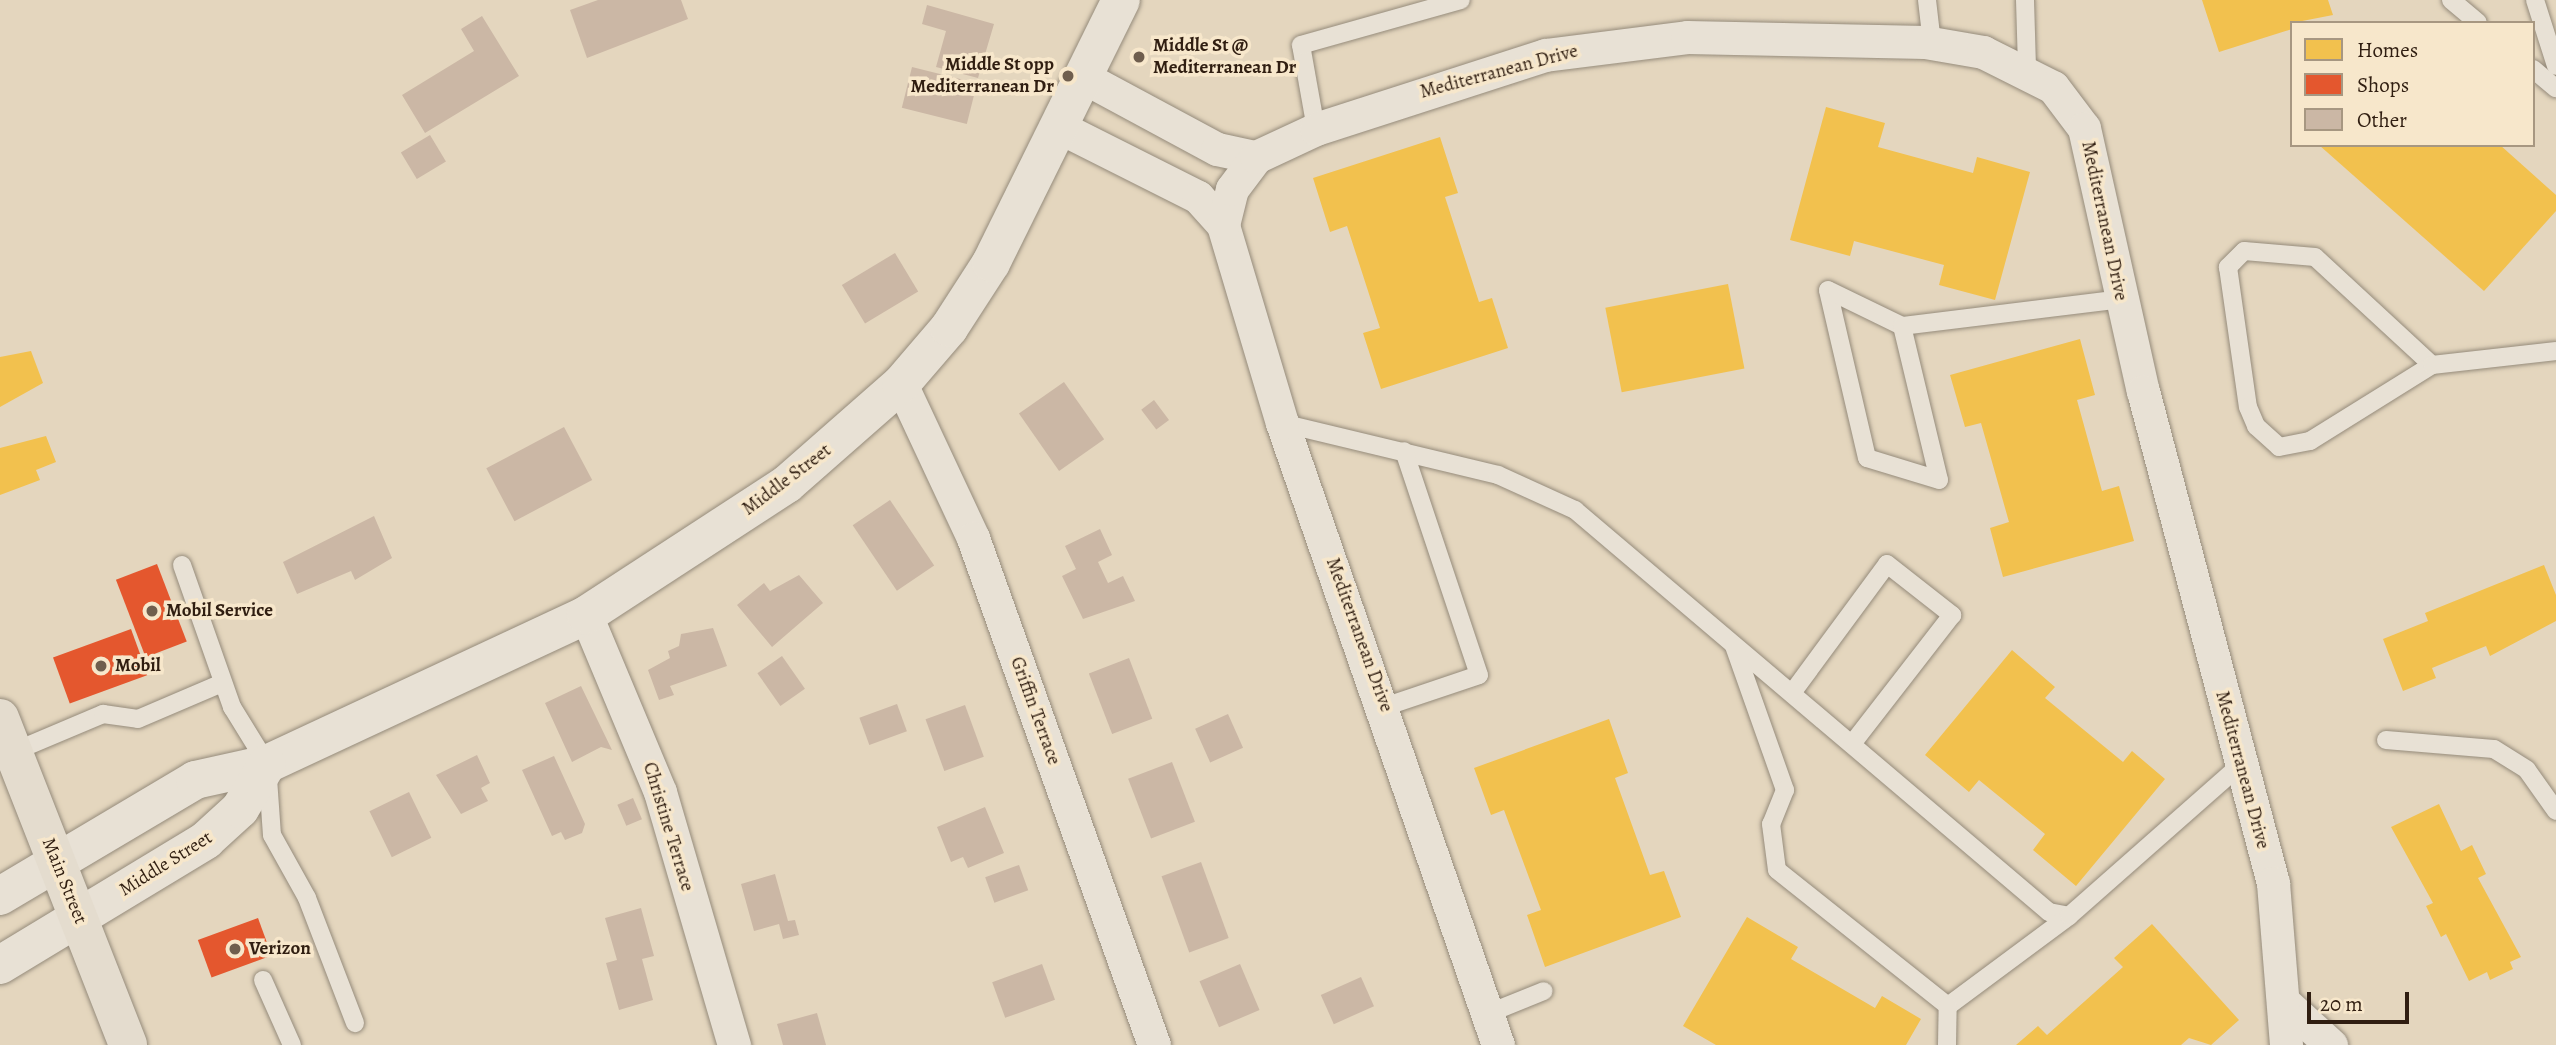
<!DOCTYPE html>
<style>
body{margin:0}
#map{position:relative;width:2556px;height:1045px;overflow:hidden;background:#e4d6be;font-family:Alegreya,serif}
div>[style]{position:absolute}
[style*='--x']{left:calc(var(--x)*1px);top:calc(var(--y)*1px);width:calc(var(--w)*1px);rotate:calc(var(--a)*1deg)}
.homes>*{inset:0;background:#f2c14e;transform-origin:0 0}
.shops>*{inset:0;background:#e4572e;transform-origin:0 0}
.building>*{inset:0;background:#cbb7a5;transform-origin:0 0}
.roads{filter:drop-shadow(0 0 2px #958b7b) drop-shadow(0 0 2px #958b7b)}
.service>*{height:18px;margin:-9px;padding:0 9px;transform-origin:9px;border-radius:9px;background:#e8e1d5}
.minor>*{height:33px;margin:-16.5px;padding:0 16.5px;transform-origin:16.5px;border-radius:16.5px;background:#e8e1d5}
.secondary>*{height:38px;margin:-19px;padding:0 19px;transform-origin:19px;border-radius:19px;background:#e8e1d5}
.primary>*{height:38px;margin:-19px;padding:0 19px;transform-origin:19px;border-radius:19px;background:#e4dcce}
.dots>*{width:19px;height:19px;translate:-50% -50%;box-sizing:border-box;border:4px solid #f7e7cb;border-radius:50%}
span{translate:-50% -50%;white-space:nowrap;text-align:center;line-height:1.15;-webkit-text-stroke:7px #f7e7cb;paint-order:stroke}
.poi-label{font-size:19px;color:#301e11;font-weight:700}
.left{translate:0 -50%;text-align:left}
.right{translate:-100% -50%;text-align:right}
.street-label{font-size:19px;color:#301e11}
.legend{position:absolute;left:2290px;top:21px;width:245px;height:126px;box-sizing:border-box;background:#f7e7cb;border:2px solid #a79781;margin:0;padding:9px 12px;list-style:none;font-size:21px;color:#301e11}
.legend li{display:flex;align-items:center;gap:14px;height:35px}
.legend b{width:35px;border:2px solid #a79781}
.scale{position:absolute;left:2307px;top:992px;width:102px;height:32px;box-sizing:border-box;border:4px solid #301e11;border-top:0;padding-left:9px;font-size:21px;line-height:24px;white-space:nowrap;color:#301e11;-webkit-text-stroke:5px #f7e7cb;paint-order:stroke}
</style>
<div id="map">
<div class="homes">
<i style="clip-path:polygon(2202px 0,2328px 0,2333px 15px,2292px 23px,2292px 29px,2219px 52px)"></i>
<i style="clip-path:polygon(1826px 107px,1885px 123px,1878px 147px,1973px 173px,1977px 157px,2030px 172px,1995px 300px,1939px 285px,1944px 265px,1854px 241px,1850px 256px,1790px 240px)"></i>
<i style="clip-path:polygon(1440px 137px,1458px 193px,1445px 197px,1479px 302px,1492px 298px,1508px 348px,1381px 389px,1363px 333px,1380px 328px,1347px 226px,1330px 232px,1313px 178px)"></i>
<i style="clip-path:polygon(2319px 145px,2500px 145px,2556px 195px,2556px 211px,2484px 291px)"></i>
<i style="left:1728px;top:284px;width:86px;height:125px;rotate:79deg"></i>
<i style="clip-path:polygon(2080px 339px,2095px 395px,2077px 400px,2102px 491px,2119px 486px,2134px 541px,2003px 577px,1990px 528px,2009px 522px,1981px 423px,1965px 427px,1950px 375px)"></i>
<i style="clip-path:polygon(31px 351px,43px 383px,0 407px,0 357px)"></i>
<i style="clip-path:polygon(46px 436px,56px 462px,36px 470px,40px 480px,0 495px,0 448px)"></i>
<i style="clip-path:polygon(2544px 565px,2556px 595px,2556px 621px,2490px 656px,2486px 646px,2432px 668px,2436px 678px,2403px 691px,2383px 639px,2428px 621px,2425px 613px)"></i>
<i style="clip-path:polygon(2012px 650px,2055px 687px,2045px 698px,2123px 762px,2132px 751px,2165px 779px,2076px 886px,2033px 850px,2045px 834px,1979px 780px,1969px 792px,1925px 755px)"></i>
<i style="clip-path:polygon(1609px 719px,1628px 773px,1615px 778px,1650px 875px,1664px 871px,1681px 917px,1545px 967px,1527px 915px,1541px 910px,1504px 810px,1491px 815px,1474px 768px)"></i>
<i style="clip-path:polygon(2439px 804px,2461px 851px,2472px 845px,2486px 874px,2478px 878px,2521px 957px,2510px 962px,2513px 969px,2490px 980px,2487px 972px,2469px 981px,2446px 934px,2441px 937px,2426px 906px,2433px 903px,2391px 827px)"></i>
<i style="clip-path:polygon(1747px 917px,1798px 947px,1791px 959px,1875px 1008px,1882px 996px,1921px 1019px,1906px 1045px,1716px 1045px,1683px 1026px)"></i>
<i style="clip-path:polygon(2152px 924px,2239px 1020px,2211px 1045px,2189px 1038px,2181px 1045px,2016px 1045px,2038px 1026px,2047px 1035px,2123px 967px,2114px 958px)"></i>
</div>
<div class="shops">
<i style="left:157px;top:564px;width:83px;height:44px;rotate:69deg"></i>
<i style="left:131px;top:629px;width:49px;height:83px;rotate:70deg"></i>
<i style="left:258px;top:918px;width:40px;height:64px;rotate:70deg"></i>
</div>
<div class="building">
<i style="clip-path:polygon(598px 0,681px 0,688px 19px,587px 58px,570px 10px)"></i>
<i style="clip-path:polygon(927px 5px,994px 24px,978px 78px,936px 67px,946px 31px,922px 24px)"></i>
<i style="clip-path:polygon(482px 16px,519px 76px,425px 133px,402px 95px,474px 51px,461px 29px)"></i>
<i style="left:912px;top:67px;width:67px;height:42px;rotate:14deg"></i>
<i style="left:430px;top:135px;width:31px;height:34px;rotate:59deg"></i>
<i style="left:895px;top:253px;width:45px;height:62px;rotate:59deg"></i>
<i style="left:1064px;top:382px;width:70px;height:55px;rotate:55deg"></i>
<i style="left:1154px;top:400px;width:25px;height:16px;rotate:53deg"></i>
<i style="left:564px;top:427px;width:60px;height:88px;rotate:62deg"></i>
<i style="left:890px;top:500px;width:79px;height:45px;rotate:56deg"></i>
<i style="clip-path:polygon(374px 516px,392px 558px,355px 580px,351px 571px,297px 594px,283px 562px)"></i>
<i style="clip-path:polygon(1100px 529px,1112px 555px,1098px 562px,1108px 583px,1123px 576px,1135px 601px,1083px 619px,1062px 576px,1076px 569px,1065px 546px)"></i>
<i style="clip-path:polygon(799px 575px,823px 603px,772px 647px,737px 605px,764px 583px,770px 591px)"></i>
<i style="clip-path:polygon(713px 628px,727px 666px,670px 686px,674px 695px,659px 700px,648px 670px,670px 658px,668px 651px,679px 646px,681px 634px)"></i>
<i style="left:782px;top:656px;width:40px;height:30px;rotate:55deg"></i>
<i style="left:1129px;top:658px;width:65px;height:43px;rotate:69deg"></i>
<i style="clip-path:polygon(581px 686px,612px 750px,601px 747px,572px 762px,545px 703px)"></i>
<i style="left:897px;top:704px;width:29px;height:40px;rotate:70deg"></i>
<i style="left:965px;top:705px;width:55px;height:42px;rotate:70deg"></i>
<i style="left:1228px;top:714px;width:37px;height:36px;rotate:66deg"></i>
<i style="clip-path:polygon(477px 755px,490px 783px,481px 788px,488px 801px,461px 814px,436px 775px)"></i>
<i style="clip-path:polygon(554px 756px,585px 824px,582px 833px,565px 840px,561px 832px,552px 836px,522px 770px)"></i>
<i style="left:1172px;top:762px;width:64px;height:47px;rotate:69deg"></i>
<i style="left:409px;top:792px;width:51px;height:44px;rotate:64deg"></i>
<i style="left:633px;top:798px;width:23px;height:17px;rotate:67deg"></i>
<i style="clip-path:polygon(985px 807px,1004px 853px,968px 868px,963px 857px,951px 862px,937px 827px)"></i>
<i style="left:1201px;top:862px;width:81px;height:42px;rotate:70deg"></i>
<i style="left:1019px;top:865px;width:27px;height:36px;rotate:70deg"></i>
<i style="clip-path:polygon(775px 874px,788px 921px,795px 920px,799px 935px,783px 939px,779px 924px,754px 931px,741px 884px)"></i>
<i style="clip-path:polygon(641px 908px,654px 956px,642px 959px,653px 1000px,619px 1010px,606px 963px,617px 960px,605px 918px)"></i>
<i style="left:1042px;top:964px;width:38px;height:53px;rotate:70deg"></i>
<i style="left:1240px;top:964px;width:50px;height:44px;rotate:67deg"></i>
<i style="left:1361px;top:977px;width:32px;height:44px;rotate:66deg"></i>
<i style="clip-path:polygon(817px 1013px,826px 1045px,783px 1045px,777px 1024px)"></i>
</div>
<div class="roads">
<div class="service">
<i style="--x:1927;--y:0;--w:43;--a:83.4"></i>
<i style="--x:2025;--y:0;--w:69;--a:88.3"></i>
<i style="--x:2451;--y:0;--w:35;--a:40"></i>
<i style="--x:2535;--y:0;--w:69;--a:72.3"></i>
<i style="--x:2533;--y:69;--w:30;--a:40"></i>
<i style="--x:1316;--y:129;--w:85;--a:-100.1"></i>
<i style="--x:1301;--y:45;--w:166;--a:-15.7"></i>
<i style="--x:1902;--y:326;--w:158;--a:76.5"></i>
<i style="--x:2432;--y:365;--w:159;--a:-137.3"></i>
<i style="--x:2315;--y:257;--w:71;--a:-175.2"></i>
<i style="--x:2244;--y:251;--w:23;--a:135"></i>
<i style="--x:2228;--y:267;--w:141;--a:81.9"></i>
<i style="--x:2248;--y:407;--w:21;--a:67"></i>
<i style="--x:2256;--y:426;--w:31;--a:42"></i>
<i style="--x:2279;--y:447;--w:32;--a:-11"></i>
<i style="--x:2310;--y:441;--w:144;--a:-31.9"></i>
<i style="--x:2432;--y:365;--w:125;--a:-6.4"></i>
<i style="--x:1282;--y:423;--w:222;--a:13.5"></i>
<i style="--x:1498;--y:475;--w:85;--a:24.4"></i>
<i style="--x:1575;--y:510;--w:622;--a:40.3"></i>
<i style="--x:2049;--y:912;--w:20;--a:11"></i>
<i style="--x:1939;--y:480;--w:75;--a:-163"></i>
<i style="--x:1867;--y:458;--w:172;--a:-103.1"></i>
<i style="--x:1828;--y:290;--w:82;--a:25.9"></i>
<i style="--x:1902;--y:326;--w:221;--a:-7"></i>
<i style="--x:182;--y:565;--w:151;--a:70.6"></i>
<i style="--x:232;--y:707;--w:67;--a:58.4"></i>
<i style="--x:267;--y:764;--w:71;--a:86"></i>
<i style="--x:272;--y:835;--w:72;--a:60.9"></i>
<i style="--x:307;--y:898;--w:134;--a:69"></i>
<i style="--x:1734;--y:646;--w:153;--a:70.5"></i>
<i style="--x:1785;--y:790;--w:37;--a:112"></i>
<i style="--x:1771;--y:824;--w:46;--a:82.6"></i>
<i style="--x:1777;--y:870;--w:218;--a:38.5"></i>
<i style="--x:1948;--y:1006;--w:151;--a:-36.6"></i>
<i style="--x:2069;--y:916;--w:227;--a:-41.4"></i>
<i style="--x:1792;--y:693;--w:160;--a:-53.6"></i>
<i style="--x:1887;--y:564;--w:83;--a:38.1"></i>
<i style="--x:1952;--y:615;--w:163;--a:127.8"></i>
<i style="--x:1384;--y:707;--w:100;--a:-18.6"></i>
<i style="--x:1479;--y:675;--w:236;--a:-108.5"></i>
<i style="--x:2386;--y:740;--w:108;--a:4.8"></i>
<i style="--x:2494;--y:749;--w:39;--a:32"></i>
<i style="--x:2527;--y:770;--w:50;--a:54.7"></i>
<i style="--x:13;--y:752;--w:98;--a:-22.9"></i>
<i style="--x:103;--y:714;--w:35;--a:8"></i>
<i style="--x:138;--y:719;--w:91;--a:-23.2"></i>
<i style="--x:263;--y:980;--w:71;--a:66"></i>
<i style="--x:1487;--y:1014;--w:61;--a:-22"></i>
<i style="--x:1947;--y:1045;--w:39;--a:-89"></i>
</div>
<div class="minor">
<i style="--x:1085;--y:78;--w:150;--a:28.3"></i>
<i style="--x:1217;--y:149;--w:40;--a:12"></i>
<i style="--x:1061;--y:128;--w:153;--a:26.7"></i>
<i style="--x:1198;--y:197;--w:38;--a:48"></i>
<i style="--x:901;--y:384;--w:170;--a:64.9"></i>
<i style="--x:973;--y:538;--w:538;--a:70.35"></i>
<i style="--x:586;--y:615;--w:192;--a:67.3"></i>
<i style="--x:660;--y:792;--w:264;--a:73.7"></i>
<i style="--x:2286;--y:1004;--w:61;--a:42.3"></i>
<i style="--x:1498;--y:1045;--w:658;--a:-109.15"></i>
<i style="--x:1282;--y:423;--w:207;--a:-106.6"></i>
<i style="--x:1223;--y:225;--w:37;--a:-76"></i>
<i style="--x:1232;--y:189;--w:40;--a:-53"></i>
<i style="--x:1256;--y:157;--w:66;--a:-25"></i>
<i style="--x:1316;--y:129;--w:241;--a:-17.9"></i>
<i style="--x:1545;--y:55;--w:143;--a:-7.2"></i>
<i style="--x:1687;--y:37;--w:238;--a:1.2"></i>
<i style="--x:1925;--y:42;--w:59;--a:9.8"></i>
<i style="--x:1983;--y:52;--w:78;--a:26.6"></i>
<i style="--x:2053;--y:87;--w:51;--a:52.9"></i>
<i style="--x:2084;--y:128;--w:270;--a:77.4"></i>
<i style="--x:2143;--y:391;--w:509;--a:75.2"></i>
<i style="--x:2273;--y:883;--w:163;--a:85.4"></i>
</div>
<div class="secondary">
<i style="--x:0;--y:896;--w:227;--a:-30.7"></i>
<i style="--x:195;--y:780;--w:74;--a:-12.5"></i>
<i style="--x:267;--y:764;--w:352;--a:-25"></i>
<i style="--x:586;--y:615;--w:240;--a:-33.1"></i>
<i style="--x:787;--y:484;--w:152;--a:-41.3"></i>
<i style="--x:901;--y:384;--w:74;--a:-49.4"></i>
<i style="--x:949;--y:328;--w:77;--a:-57.1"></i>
<i style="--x:991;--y:263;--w:293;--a:-63.7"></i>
<i style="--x:0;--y:965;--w:241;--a:-31.2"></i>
<i style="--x:206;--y:840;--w:46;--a:-42.4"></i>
<i style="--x:240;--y:809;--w:52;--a:-59"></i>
</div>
<div class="primary">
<i style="--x:0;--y:718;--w:351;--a:68.6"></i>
</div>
</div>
<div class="dots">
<i style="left:1139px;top:57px;background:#6f5e4e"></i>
<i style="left:1068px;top:76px;background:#6f5e4e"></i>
<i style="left:152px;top:611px;background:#6f5e4e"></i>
<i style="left:101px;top:666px;background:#6f5e4e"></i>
<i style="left:235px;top:949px;background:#6f5e4e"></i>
</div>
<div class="poi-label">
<span class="left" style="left:1153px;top:57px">Middle St @<br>Mediterranean Dr</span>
<span class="right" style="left:1054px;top:76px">Middle St opp<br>Mediterranean Dr</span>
<span class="left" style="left:166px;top:611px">Mobil Service</span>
<span class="left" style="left:115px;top:666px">Mobil</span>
<span class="left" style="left:249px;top:949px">Verizon</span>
</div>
<div class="street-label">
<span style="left:1499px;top:72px;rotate:-15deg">Mediterranean Drive</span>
<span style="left:2104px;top:221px;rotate:78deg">Mediterranean Drive</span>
<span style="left:787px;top:480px;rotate:-37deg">Middle Street</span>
<span style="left:1359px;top:635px;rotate:70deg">Mediterranean Drive</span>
<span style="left:1035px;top:711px;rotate:70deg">Griffin Terrace</span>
<span style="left:2242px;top:770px;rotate:75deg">Mediterranean Drive</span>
<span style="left:668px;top:827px;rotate:73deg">Christine Terrace</span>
<span style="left:166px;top:864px;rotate:-32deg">Middle Street</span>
<span style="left:64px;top:881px;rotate:68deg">Main Street</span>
</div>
<ul class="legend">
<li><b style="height:19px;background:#f2c14e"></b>Homes</li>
<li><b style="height:19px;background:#e4572e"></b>Shops</li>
<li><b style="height:19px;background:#cbb7a5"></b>Other</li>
</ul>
<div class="scale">20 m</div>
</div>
